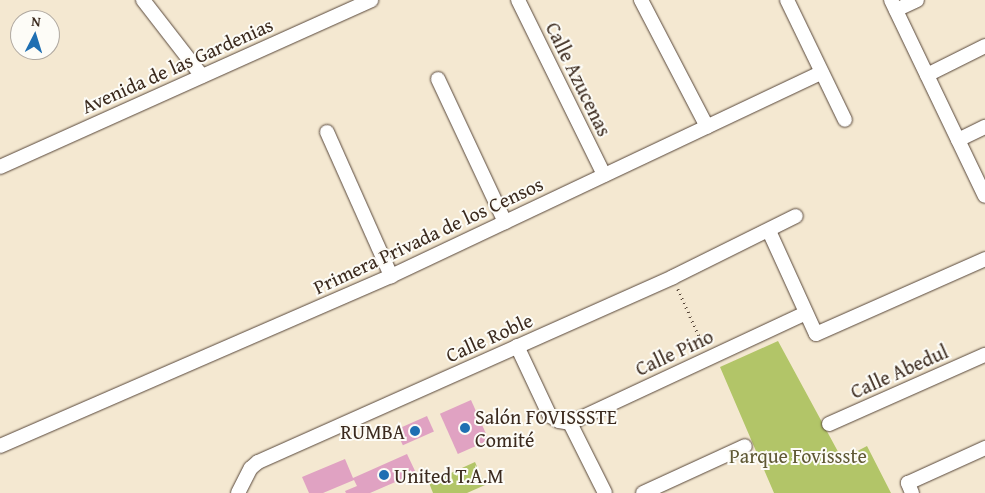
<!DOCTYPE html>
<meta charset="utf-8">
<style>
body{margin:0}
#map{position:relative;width:985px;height:493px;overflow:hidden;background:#f4e8d1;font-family:"Gentium Book Plus",serif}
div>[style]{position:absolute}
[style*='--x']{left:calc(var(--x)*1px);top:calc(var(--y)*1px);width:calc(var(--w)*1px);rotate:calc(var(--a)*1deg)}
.green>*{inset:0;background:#b2c568}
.building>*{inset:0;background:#e0a2c2;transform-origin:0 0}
.path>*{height:2.5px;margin-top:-1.25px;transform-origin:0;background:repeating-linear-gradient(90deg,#574639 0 1px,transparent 0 5px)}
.roads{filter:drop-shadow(0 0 1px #574639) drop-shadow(0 0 1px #574639)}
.street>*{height:14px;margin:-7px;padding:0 7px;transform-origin:7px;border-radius:7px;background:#fff}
.dots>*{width:14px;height:14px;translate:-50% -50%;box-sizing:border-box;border:2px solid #fdfcf7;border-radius:50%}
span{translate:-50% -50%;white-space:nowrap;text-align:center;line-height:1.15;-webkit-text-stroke:4px #fdfcf7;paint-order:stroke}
.street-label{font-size:20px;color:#3b2a1e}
.poi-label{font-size:20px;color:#3b2a1e}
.left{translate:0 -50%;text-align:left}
.right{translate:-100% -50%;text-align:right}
.park-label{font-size:20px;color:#5f5834}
.north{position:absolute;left:10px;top:10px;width:50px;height:50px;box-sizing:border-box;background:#fdfcf7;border:1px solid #afa8a0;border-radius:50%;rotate:5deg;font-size:14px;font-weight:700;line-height:20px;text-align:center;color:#3b2a1e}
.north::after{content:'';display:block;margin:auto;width:18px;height:22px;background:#1f6fb2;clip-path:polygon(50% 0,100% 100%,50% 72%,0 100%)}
</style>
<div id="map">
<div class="green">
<i style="clip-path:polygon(778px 341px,842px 459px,867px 446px,891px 493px,774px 493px,720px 367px)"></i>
<i style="clip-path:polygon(475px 462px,485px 485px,467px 493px,433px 493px,429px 483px)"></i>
</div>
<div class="building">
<i style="left:471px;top:400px;width:44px;height:34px;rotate:66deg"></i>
<i style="left:427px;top:416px;width:17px;height:34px;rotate:66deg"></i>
<i style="clip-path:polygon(407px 454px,416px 473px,370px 493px,346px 493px,345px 491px,357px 486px,354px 480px,323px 493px,309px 493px,302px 477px,345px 459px,353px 478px)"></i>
</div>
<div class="path">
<i style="--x:678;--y:289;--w:61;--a:65.9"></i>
</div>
<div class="roads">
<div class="street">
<i style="--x:143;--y:0;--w:96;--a:52.2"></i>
<i style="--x:518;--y:0;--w:195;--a:63.8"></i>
<i style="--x:641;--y:0;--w:143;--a:62.5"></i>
<i style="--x:787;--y:0;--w:133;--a:64.2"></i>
<i style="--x:891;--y:0;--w:217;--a:64.4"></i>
<i style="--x:896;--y:10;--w:23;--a:-25"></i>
<i style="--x:927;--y:75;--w:65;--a:-26.6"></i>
<i style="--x:438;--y:79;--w:158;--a:64.9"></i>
<i style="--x:327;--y:132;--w:158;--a:66"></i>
<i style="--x:958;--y:140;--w:30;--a:-26"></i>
<i style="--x:0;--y:167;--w:407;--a:-24.2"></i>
<i style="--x:769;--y:231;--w:113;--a:65.5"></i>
<i style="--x:816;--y:334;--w:185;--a:-23.9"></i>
<i style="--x:517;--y:346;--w:77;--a:64.8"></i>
<i style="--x:550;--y:416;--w:10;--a:29"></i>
<i style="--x:559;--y:421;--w:11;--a:10"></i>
<i style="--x:570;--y:423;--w:260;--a:-25"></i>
<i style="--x:570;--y:423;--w:78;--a:63.4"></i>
<i style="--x:829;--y:424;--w:171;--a:-23.9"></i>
<i style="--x:0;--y:446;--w:426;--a:-23.5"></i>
<i style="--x:391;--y:276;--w:476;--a:-25.3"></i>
<i style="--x:238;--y:493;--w:28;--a:-63"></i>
<i style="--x:251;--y:468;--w:9;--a:-41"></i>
<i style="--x:258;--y:462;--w:454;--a:-24"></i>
<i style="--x:673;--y:277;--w:137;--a:-26.4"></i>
<i style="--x:643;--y:493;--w:112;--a:-24.7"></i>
<i style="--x:912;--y:493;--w:11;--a:-112"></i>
<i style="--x:908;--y:483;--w:85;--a:-24.4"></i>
</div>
</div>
<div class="dots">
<i style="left:465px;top:428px;background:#1f6fb2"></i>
<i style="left:415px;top:431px;background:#1f6fb2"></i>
<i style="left:384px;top:475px;background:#1f6fb2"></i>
</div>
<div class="street-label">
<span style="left:177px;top:65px;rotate:-24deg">Avenida de las Gardenias</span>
<span style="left:579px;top:79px;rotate:64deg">Calle Azucenas</span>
<span style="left:428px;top:235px;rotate:-25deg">Primera Privada de los Censos</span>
<span style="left:489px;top:337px;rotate:-24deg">Calle Roble</span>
<span style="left:674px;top:352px;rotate:-25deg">Calle Pino</span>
<span style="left:899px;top:371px;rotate:-24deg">Calle Abedul</span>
</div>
<div class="poi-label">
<span class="left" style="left:475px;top:428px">Salón FOVISSSTE<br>Comité</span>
<span class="right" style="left:405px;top:431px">RUMBA</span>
<span class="left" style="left:394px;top:475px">United T.A.M</span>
</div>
<div class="park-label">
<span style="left:798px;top:455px">Parque Fovissste</span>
</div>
<div class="north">N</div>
</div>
